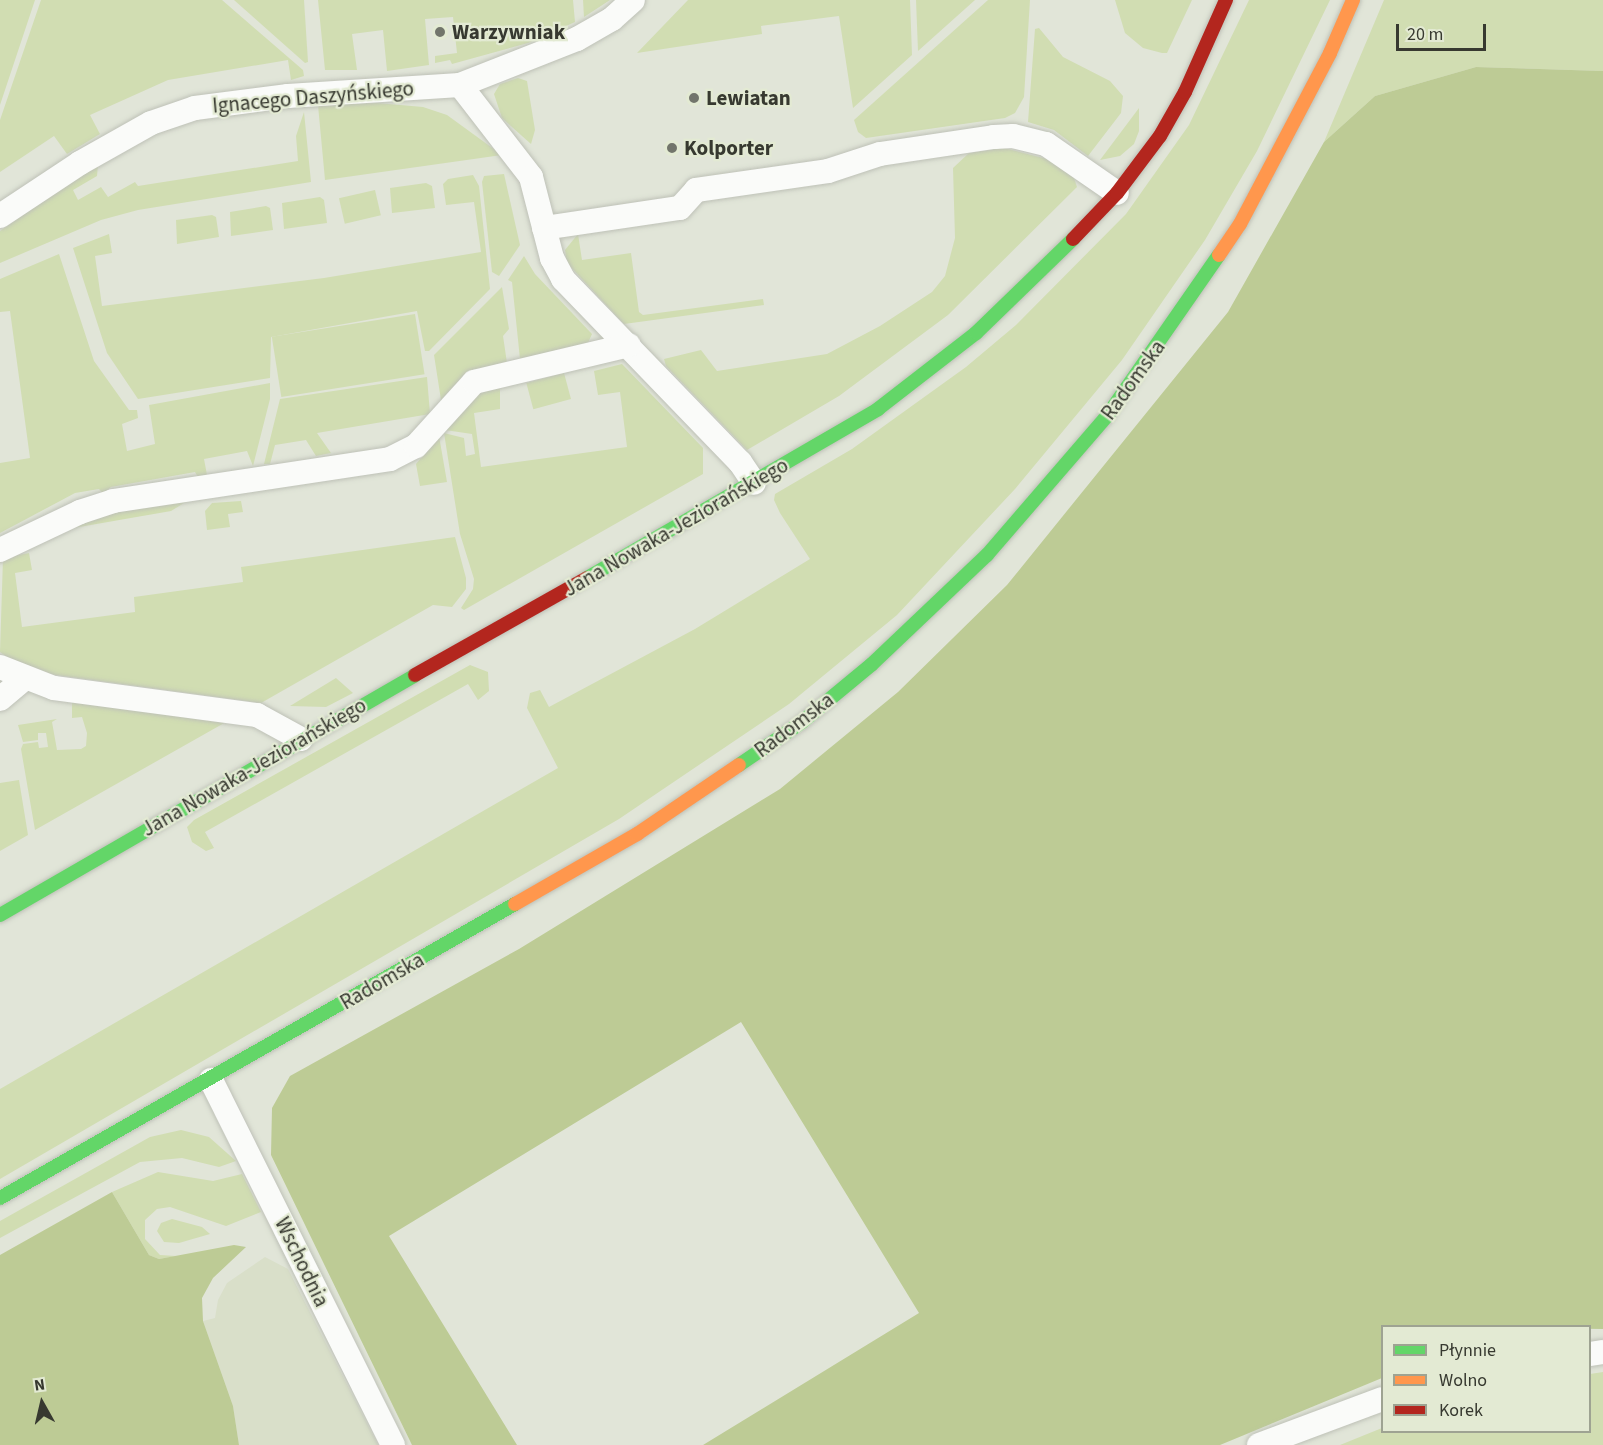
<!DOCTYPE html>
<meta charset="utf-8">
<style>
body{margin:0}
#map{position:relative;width:1603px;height:1445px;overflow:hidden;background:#e1e5d8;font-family:"Source Sans 3",sans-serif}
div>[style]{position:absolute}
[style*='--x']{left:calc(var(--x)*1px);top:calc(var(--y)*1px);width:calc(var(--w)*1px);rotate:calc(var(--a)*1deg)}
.built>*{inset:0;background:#d9dfc9}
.green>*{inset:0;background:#d1ddb2;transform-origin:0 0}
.forest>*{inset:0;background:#bdcb95}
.roads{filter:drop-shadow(0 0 2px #bec1b7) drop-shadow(0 0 2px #bec1b7)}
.street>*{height:24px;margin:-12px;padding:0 12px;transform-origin:12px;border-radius:12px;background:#fafbf9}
.fast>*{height:14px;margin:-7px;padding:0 7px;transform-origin:7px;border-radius:7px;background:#63d668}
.slow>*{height:14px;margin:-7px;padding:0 7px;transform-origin:7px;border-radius:7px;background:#ff974d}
.jam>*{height:14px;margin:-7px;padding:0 7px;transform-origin:7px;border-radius:7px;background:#b3261e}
.dots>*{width:16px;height:16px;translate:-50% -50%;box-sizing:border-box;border:3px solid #e3ead3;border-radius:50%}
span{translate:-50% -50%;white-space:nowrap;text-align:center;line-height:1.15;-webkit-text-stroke:4.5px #e3ead3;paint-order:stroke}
.poi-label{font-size:21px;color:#373930;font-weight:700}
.left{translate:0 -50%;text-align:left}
.street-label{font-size:21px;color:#373930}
.legend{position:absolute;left:1381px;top:1325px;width:210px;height:108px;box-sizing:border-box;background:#e3ead3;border:2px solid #9ea392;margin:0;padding:8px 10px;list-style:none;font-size:18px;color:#373930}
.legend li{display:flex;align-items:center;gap:12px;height:30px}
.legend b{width:30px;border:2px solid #9ea392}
.north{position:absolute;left:12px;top:1373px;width:60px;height:60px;-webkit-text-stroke:4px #e3ead3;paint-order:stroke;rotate:352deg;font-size:16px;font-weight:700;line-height:24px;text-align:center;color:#373930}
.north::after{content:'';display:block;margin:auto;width:21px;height:27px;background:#373930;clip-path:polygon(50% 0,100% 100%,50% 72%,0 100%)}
.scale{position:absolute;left:1396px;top:24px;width:90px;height:27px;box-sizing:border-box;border:3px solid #373930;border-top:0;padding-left:8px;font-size:18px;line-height:21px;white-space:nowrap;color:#373930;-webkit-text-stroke:4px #e3ead3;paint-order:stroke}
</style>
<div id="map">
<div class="built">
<i style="clip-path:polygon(265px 1257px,288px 1269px,378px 1445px,239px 1445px,233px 1406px,203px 1321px,215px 1318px,218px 1300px,227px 1283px)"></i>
</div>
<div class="green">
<i style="clip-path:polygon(0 0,35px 0,0 105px)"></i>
<i style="clip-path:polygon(41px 0,222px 0,303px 70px,304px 76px,291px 80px,288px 60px,168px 80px,90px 115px,100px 134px,67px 154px,54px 136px,0 172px,0 120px)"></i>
<i style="clip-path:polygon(234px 0,304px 0,308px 62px,305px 63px)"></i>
<i style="clip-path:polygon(318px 0,573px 0,575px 22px,528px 43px,452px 64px,450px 60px,435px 63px,435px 56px,457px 53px,453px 17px,425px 19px,429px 65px,387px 71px,383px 30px,352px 34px,357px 70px,325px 70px)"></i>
<i style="clip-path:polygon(583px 0,610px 0,584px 17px)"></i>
<i style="clip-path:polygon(688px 0,910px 0,912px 55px,853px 108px,839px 16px,761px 26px,762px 34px,637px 53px)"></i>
<i style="clip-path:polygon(916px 0,975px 0,918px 51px)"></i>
<i style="clip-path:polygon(988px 0,1030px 0,1024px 97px,1015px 113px,1005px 118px,866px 138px,858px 132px,854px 120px)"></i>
<i style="clip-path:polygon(1115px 0,1192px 0,1167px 53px,1162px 53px,1143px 48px,1125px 33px)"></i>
<i style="clip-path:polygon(1249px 0,1330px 0,1257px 151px,1205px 240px,1122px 360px,1015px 489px,897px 615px,789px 704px,619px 819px,0 1179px,0 1089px,558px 768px,527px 708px,530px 693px,540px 690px,549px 707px,695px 629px,810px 559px,780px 513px,774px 500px,775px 494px,852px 449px,966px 367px,1016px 325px,1126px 214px,1189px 125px)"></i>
<i style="clip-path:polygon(1384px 0,1603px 0,1603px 71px,1476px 67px,1375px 96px,1324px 142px)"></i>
<i style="clip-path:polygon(1039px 28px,1063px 57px,1110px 81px,1123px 96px,1121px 113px,1088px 156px,1054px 130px,1028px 122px,1035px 29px)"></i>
<i style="clip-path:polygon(518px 78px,527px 81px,535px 130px,531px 144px,502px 118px,494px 94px,500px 84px)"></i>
<i style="clip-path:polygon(377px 103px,423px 107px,447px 115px,502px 155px,325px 180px,318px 105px)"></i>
<i style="clip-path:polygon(1139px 108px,1139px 131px,1134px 144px,1120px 156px,1100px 160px)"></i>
<i style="clip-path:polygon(304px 112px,311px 182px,138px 210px,101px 220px,0 263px,0 231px,98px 164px,97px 176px,73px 190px,78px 200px,101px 187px,108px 197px,135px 182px,138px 186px,298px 161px,296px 136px)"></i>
<i style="clip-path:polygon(1004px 148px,1051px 160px,1074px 178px,1077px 187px,948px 315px,839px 396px,747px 450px,666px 366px,664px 359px,701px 350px,717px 371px,827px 354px,880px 326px,932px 292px,945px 276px,955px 238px,953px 168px,969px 153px)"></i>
<i style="clip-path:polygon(504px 174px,520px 245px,499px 276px,492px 272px,482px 182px,484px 176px)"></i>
<i style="clip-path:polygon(473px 175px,479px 186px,490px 289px,429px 351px,425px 351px,417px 311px,271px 337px,270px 378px,138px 399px,107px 353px,73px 248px,109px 234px,112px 253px,95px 256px,102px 306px,324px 278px,481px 252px,474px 202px,446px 205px,443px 184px,448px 179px)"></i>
<i style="clip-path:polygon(426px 183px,432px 186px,435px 208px,392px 213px,390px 188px)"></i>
<i style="left:375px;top:190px;width:26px;height:37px;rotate:77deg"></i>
<i style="clip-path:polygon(320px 197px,324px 200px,327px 223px,284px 229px,282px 203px)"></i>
<i style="clip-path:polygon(266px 206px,270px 208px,273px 230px,231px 236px,230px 212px)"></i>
<i style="clip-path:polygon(212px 215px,216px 217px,219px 237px,177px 244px,176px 220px)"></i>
<i style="clip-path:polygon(578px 234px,582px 260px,631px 253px,639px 312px,643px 315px,763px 299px,764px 305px,624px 324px,567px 263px,565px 250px)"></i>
<i style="clip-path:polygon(59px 254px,94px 361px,129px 410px,137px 410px,138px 418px,122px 424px,127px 451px,155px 444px,149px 405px,270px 383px,270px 399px,253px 466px,247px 451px,204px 459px,207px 475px,198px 477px,195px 472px,111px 487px,103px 494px,99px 489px,75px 493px,0 533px,0 463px,30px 458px,10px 311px,0 312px,0 279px)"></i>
<i style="clip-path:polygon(524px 256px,535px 274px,592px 334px,587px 345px,520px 359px,512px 282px,508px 280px)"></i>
<i style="clip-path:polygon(502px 287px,509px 329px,503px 336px,507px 363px,467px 372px,441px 400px,434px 355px)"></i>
<i style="left:415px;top:314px;width:61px;height:145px;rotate:81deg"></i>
<i style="clip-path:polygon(622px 364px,703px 448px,703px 474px,464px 610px,461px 608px,473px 589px,474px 579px,460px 534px,444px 433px,464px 438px,466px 456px,475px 454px,472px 434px,445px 430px,474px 394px,500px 384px,500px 409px,474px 413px,481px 467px,627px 447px,620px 392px,598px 395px,594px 371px)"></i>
<i style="left:564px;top:373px;width:27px;height:39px;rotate:75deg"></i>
<i style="clip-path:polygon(427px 377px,430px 414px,317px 433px,331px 453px,316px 456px,306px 440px,275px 445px,270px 464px,264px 464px,280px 399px)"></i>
<i style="clip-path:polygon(439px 436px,447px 482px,420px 486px,416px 464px)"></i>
<i style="clip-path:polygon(189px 500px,171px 511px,62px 530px,83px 518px)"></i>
<i style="clip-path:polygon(241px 501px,243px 512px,228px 514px,230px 527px,207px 530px,205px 511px,212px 503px)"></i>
<i style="clip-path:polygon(455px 537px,466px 578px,466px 589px,452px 607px,433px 605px,261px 703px,27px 671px,0 652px,3px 558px,29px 553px,32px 570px,15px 573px,22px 627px,135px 612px,134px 597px,243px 582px,241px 567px)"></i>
<i style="clip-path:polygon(470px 665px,488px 672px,489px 691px,478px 700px,468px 684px,205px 832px,214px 848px,206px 851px,192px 842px,187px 827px,194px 820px)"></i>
<i style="clip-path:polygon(336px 678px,353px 693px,326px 707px,290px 706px)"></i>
<i style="clip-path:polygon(72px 702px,226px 722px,35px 830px,21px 749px,23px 744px,38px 742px,39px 748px,48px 747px,46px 733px,38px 733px,38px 740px,23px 742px,18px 725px,57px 719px,52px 722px,57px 750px,81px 749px,86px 746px,87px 733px,82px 717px,72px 718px)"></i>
<i style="clip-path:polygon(19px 780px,28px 835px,0 851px,0 783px)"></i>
<i style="clip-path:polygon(181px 1130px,209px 1137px,236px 1161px,219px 1167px,182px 1158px,140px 1162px,0 1238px,0 1221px,150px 1137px)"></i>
<i style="clip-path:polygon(158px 1172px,213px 1181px,242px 1174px,261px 1212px,226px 1226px,170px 1207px,157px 1209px,145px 1220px,145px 1239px,160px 1255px,176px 1256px,159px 1259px,149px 1255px,112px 1192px)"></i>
<i style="clip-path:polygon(172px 1219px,202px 1227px,210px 1234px,179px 1243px,164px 1242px,157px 1231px,161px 1223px)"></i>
<i style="clip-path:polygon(1603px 1372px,1603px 1445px,1340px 1445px,1382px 1428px,1382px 1432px,1590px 1432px,1590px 1374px)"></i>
</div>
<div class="forest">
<i style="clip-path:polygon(1476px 67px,1603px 71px,1603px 1329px,1382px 1326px,1382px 1378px,1220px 1445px,703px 1445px,919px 1313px,741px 1022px,389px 1236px,517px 1445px,412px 1445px,271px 1155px,272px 1108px,290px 1076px,519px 949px,780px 789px,898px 692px,1007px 585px,1228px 312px,1324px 142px,1375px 96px)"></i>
<i style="clip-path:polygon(112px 1192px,149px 1255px,159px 1259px,234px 1245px,246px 1247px,213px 1278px,202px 1298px,203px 1321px,233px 1406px,239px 1445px,0 1445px,0 1255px)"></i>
</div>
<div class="roads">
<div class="street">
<i style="--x:460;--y:85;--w:116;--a:52.3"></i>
<i style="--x:531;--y:177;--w:84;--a:75.5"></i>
<i style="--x:552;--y:258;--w:24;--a:62"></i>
<i style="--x:563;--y:279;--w:255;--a:46"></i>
<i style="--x:740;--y:462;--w:25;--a:56"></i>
<i style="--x:0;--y:216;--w:96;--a:-33.5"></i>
<i style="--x:80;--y:163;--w:81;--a:-29.4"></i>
<i style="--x:151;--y:123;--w:46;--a:-18.8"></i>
<i style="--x:195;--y:108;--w:94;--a:-7.4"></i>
<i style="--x:288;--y:96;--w:172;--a:-3.7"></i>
<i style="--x:460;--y:85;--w:126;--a:-21.5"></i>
<i style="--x:577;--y:39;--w:40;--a:-29.7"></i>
<i style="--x:612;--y:19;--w:28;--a:-42"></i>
<i style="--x:544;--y:228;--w:137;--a:-8.4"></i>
<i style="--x:680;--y:208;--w:24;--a:-48"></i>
<i style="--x:696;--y:190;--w:133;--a:-8.2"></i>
<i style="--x:828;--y:171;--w:55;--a:-18.1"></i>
<i style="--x:880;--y:154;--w:115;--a:-8.5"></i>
<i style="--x:994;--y:137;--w:19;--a:-3"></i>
<i style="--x:1013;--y:136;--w:34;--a:14"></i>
<i style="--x:1046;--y:144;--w:86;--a:34.6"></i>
<i style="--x:0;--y:550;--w:89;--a:-25.4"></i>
<i style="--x:80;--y:512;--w:35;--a:-18"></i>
<i style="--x:113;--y:501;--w:280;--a:-8.6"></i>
<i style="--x:390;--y:459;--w:29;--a:-27"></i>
<i style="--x:416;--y:446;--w:86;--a:-47.8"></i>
<i style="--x:474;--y:382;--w:159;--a:-13.4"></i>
<i style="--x:0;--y:667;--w:58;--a:21.3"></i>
<i style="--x:54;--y:688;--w:205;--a:7.6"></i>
<i style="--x:257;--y:715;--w:50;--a:28.6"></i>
<i style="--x:0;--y:699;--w:31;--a:-40"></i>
<i style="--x:211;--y:1080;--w:408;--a:63.5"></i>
<i style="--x:1590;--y:1354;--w:13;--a:-9"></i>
<i style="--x:1259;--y:1445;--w:131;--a:-20.5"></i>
</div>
<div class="fast">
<i style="--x:587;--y:578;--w:337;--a:-30.1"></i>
<i style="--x:878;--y:409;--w:124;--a:-37.8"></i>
<i style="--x:976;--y:333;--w:135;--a:-44.1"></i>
<i style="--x:739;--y:765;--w:76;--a:-34.3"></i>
<i style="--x:802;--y:722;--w:91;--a:-39.6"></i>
<i style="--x:872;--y:664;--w:158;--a:-43.5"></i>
<i style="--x:987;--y:555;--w:184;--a:-49.2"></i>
<i style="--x:1107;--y:416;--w:196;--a:-55.2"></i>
<i style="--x:0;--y:915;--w:479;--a:-30"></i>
<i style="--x:0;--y:1198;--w:593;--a:-29.72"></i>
</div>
<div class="slow">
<i style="--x:1219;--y:255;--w:37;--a:-56"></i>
<i style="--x:1240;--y:224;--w:193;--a:-62.2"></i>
<i style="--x:1330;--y:53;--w:58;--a:-66.5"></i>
<i style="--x:515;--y:904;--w:141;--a:-29.8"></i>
<i style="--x:637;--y:834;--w:123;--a:-34.1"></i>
</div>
<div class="jam">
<i style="--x:1073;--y:239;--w:64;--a:-46.3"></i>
<i style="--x:1117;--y:193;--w:71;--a:-53"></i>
<i style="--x:1160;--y:136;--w:51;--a:-60.4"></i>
<i style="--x:1185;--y:92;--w:101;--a:-66"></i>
<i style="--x:415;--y:675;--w:197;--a:-29.4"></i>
</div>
</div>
<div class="dots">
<i style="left:440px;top:32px;background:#72756b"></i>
<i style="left:694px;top:98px;background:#72756b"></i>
<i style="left:672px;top:148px;background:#72756b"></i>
</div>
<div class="poi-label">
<span class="left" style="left:452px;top:32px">Warzywniak</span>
<span class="left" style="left:706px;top:98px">Lewiatan</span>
<span class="left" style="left:684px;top:148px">Kolporter</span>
</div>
<div class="street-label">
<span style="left:313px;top:97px;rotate:-5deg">Ignacego Daszyńskiego</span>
<span style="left:1133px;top:380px;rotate:-54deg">Radomska</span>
<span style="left:676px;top:527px;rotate:-30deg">Jana Nowaka-Jeziorańskiego</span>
<span style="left:794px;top:725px;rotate:-37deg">Radomska</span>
<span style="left:254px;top:767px;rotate:-30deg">Jana Nowaka-Jeziorańskiego</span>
<span style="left:382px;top:981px;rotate:-30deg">Radomska</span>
<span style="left:302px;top:1262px;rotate:64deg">Wschodnia</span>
</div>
<ul class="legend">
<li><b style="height:8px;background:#63d668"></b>Płynnie</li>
<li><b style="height:8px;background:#ff974d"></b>Wolno</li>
<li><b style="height:8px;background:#b3261e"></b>Korek</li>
</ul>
<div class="north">N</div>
<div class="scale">20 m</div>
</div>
